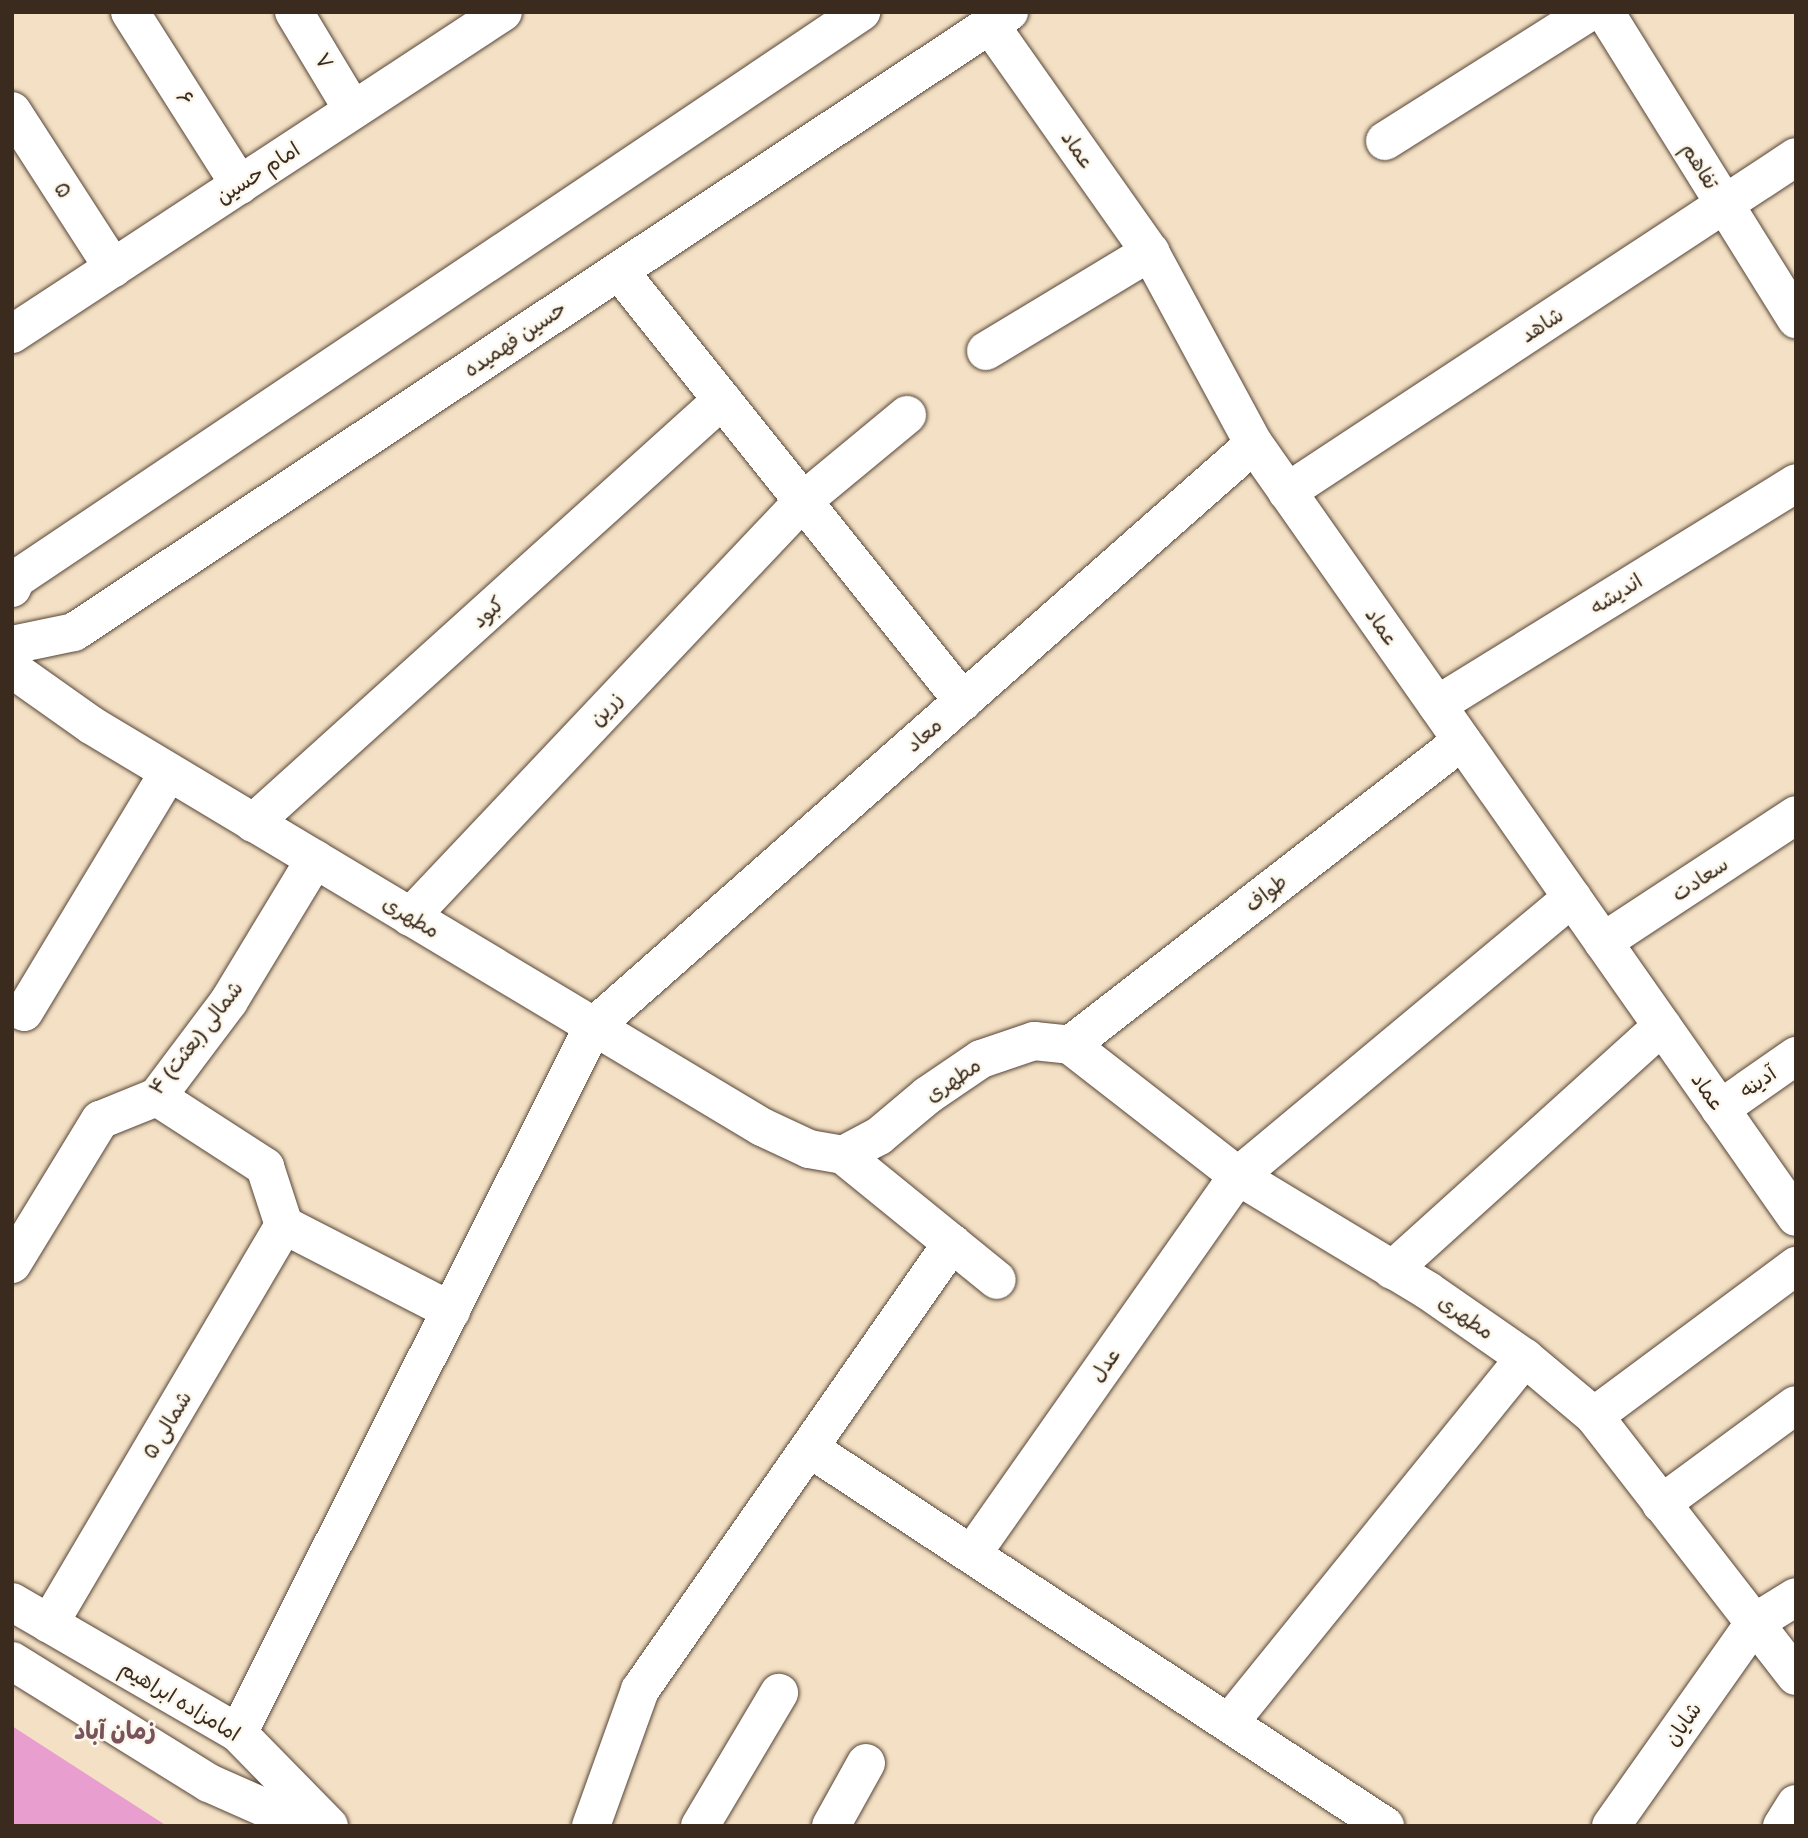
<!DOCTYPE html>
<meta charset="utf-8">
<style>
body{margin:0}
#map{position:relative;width:1808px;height:1838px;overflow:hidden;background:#f4e1c5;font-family:Itim,"Playpen Sans Arabic",sans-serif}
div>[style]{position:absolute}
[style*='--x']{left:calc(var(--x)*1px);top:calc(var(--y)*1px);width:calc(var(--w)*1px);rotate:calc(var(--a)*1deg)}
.building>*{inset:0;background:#e99ed0}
.roads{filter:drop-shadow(0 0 2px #574537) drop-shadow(0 0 2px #574537)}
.minor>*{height:38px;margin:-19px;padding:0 19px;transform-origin:19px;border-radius:19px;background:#fff}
span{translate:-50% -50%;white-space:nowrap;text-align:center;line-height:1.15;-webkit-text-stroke:5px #fbf7ec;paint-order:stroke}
.street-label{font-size:21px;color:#3b2a1e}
.quarter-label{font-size:24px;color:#78535c;font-weight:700}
.frame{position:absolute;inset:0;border:14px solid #3b2a1e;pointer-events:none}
</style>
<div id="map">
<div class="building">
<i style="clip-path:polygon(12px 1726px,167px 1826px,12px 1826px)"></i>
</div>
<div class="roads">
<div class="minor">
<i style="--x:130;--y:12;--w:205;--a:57.6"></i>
<i style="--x:294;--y:12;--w:114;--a:59"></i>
<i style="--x:1605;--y:12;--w:362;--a:58.1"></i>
<i style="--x:990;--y:25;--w:278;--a:54.8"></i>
<i style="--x:1150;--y:252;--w:218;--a:61.6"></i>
<i style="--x:1254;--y:444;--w:944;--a:54.96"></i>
<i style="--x:12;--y:111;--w:187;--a:57.2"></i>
<i style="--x:1385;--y:141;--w:241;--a:-32.3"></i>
<i style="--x:619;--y:271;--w:551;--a:51.34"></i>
<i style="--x:12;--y:334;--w:587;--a:-33.26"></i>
<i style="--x:986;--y:351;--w:192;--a:-31.1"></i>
<i style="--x:1287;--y:492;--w:609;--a:-33.35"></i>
<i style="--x:12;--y:588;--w:10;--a:-66"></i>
<i style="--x:16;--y:579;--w:1018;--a:-33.86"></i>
<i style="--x:12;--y:645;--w:63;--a:-11.8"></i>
<i style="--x:74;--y:632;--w:1122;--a:-33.55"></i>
<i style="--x:12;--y:669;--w:97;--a:35.3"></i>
<i style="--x:91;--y:725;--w:782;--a:30.93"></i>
<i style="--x:762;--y:1127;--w:52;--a:25.1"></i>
<i style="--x:809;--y:1149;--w:35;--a:10"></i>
<i style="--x:843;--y:1155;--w:41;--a:-27.8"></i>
<i style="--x:879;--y:1136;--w:64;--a:-39.9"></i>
<i style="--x:928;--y:1095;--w:64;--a:-34.2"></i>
<i style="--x:981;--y:1059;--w:56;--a:-18.8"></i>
<i style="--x:1034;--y:1041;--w:36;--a:6"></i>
<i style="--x:1070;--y:1045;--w:213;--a:37.9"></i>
<i style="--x:1238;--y:1176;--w:221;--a:31.1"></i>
<i style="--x:1427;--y:1290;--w:119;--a:34.8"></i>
<i style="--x:1525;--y:1358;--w:90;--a:40"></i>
<i style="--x:1594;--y:1416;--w:329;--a:52.2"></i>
<i style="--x:1437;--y:705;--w:422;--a:-31.7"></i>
<i style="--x:253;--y:823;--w:632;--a:-42.05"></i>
<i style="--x:410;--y:917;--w:572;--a:-46.63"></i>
<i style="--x:803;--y:501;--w:135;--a:-39.6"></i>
<i style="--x:1603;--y:942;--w:231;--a:-33.3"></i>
<i style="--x:24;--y:1012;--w:280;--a:-58.9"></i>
<i style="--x:1070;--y:1045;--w:496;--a:-37.8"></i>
<i style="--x:157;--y:1097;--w:129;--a:32.9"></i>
<i style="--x:265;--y:1167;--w:61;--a:71.9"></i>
<i style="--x:284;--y:1225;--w:188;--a:27.2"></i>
<i style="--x:1720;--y:1109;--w:93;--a:-34.9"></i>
<i style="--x:843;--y:1155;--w:198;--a:39.1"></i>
<i style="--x:12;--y:1264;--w:169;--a:-58.6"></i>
<i style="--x:100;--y:1120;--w:61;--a:-22"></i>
<i style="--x:157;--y:1097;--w:120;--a:-53.1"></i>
<i style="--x:229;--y:1001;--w:166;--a:-58.8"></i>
<i style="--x:1392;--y:1270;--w:364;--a:-42.1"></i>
<i style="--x:1594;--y:1416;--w:252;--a:-36.6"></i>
<i style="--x:809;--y:1448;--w:689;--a:33.27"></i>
<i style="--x:1661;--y:1504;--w:167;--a:-36.3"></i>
<i style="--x:972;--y:1554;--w:462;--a:-54.9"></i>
<i style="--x:1238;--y:1176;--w:435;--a:-39.8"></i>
<i style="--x:12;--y:1602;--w:261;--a:30.1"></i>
<i style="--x:238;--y:1733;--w:130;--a:45.6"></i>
<i style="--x:49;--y:1624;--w:463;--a:-59.5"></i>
<i style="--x:12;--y:1661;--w:232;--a:31.8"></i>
<i style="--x:209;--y:1783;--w:106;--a:23.9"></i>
<i style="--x:1229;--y:1723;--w:470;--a:-51"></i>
<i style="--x:238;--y:1733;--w:790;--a:-63.31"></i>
<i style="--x:593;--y:1027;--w:881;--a:-41.41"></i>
<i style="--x:591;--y:1826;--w:145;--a:-70.2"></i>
<i style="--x:640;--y:1690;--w:545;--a:-55.09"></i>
<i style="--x:700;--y:1826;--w:155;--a:-59.3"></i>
<i style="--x:831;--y:1826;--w:72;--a:-60.9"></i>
<i style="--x:1611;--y:1826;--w:248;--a:-54.8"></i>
<i style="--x:1754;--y:1623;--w:49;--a:-31.8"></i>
<i style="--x:1782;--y:1826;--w:26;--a:-58"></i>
</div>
</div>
<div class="street-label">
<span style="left:324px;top:61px;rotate:59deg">۷</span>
<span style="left:185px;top:98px;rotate:57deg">۶</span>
<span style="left:1078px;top:150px;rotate:55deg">عماد</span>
<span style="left:1700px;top:166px;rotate:58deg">تفاهم</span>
<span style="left:258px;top:173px;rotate:-33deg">امام حسین</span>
<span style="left:63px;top:190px;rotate:57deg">۵</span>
<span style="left:1542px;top:325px;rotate:-33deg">شاهد</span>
<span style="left:515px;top:339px;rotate:-34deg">حسین فهمیده</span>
<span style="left:1616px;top:594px;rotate:-32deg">اندیشه</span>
<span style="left:488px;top:612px;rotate:-42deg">کبود</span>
<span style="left:1382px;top:627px;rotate:55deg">عماد</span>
<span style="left:606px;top:709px;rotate:-47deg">زرین</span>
<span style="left:924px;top:735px;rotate:-41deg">معاد</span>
<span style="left:1700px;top:879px;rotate:-34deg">سعادت</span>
<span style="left:1266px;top:893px;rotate:-38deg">طواف</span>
<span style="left:411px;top:917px;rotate:31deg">مطهری</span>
<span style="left:196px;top:1038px;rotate:-52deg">۴ شمالی (بعثت)</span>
<span style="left:953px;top:1080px;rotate:-34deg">مطهری</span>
<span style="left:1758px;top:1082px;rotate:-35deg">آدینه</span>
<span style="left:1708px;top:1092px;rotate:55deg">عماد</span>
<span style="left:1466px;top:1317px;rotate:35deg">مطهری</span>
<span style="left:1105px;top:1365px;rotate:-55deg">عدل</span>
<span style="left:167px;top:1425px;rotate:-59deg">۵ شمالی</span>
<span style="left:180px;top:1701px;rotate:31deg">امامزاده ابراهیم</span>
<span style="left:1683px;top:1724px;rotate:-55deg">شایان</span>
</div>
<div class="quarter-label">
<span style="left:115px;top:1731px">زمان آباد</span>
</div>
<div class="frame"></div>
</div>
